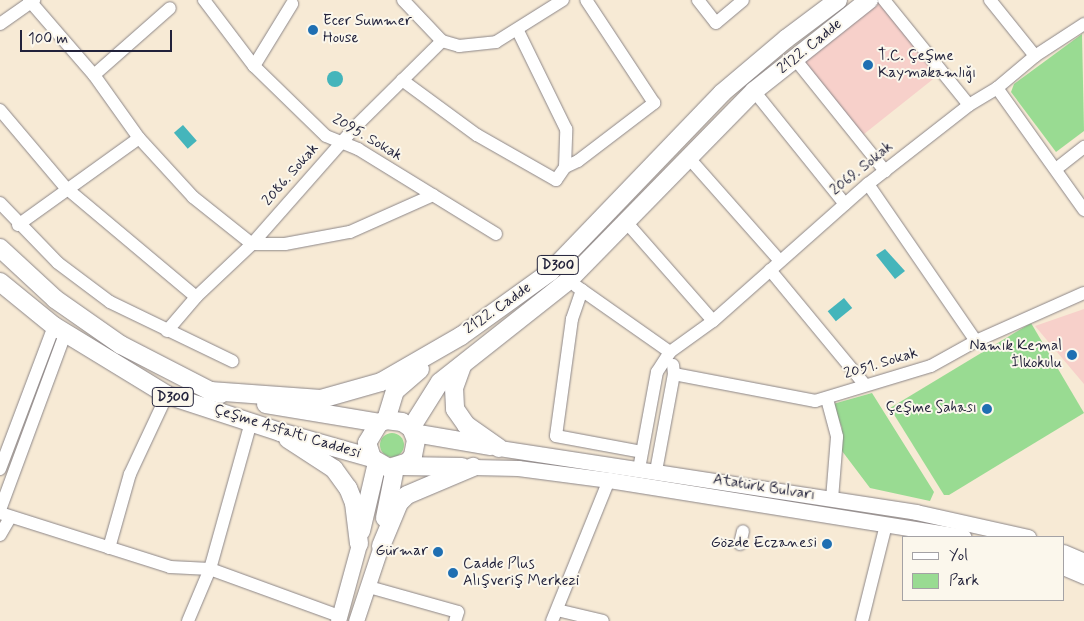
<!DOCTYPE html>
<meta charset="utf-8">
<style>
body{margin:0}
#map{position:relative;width:1084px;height:621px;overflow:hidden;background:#f7ead5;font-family:Mynerve,sans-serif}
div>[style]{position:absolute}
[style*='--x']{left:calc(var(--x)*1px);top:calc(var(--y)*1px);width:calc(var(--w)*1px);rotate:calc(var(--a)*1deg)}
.built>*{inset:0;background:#f7d0ca}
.green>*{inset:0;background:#99db92}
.round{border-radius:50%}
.water>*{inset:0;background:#45b5bb;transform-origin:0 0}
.roads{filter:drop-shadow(0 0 1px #8c8688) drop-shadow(0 0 1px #8c8688)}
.minor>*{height:12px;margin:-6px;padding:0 6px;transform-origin:6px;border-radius:6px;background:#fff}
.major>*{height:15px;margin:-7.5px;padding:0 7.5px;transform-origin:7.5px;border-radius:7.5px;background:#fff}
.highway>*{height:18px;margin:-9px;padding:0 9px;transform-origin:9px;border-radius:9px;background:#fff}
.dots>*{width:14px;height:14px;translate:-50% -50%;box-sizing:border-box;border:2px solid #fbf7ec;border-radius:50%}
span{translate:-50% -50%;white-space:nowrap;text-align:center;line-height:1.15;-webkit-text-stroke:4px #fbf7ec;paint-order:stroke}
.shield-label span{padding:1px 4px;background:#fbf7ec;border:1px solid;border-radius:4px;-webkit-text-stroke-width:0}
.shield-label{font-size:14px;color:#22223b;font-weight:700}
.poi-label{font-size:15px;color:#22223b}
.left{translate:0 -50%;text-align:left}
.right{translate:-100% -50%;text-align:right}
.street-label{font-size:15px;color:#22223b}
.legend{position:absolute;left:902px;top:536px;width:162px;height:65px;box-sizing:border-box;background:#fbf7ec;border:1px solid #a4a2a5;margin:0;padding:6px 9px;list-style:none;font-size:15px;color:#22223b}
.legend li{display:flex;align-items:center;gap:10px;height:25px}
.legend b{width:25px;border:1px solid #a4a2a5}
.scale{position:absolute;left:20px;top:30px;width:152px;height:22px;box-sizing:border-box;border:2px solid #22223b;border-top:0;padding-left:6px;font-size:15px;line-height:18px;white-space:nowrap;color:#22223b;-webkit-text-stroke:4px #fbf7ec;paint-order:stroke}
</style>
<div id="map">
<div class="built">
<i style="clip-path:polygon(869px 0,884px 0,942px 72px,859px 138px,795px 59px)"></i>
<i style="clip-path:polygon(1084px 309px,1084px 384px,1035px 326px)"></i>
</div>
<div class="green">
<i style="clip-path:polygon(1082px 34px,1084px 131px,1056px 152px,1011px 92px,1014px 84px)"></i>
<i style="clip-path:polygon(1031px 323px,1084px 413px,949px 495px,944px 495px,890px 408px)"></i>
<i style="clip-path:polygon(872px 393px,934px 492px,930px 501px,870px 488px,839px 447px,842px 428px,833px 404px)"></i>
<i class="round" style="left:380px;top:433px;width:24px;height:24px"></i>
</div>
<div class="water">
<i class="round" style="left:327px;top:71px;width:16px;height:16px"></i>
<i style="left:183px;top:125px;width:21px;height:12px;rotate:49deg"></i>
<i style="clip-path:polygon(885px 249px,905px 271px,895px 279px,876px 255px)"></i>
<i style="left:844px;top:298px;width:13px;height:21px;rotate:51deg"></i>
</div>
<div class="roads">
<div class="minor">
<i style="--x:29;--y:0;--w:99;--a:49.1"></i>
<i style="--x:94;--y:75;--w:77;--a:54.5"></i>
<i style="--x:139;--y:138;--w:80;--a:47.5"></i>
<i style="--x:193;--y:197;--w:75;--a:38.5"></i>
<i style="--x:252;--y:244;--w:33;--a:0"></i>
<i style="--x:285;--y:244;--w:66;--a:-10.5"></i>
<i style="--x:350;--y:232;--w:91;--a:-24"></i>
<i style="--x:204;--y:0;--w:83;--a:52.9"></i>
<i style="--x:254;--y:66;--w:100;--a:44.2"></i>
<i style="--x:326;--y:136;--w:35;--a:22"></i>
<i style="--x:358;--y:149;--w:162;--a:31.6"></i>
<i style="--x:403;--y:0;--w:57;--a:46.4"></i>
<i style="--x:442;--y:41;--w:18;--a:16"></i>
<i style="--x:459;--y:46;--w:37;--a:-6"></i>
<i style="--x:496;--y:42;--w:79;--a:-32.1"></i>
<i style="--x:698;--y:0;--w:29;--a:52"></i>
<i style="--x:716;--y:23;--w:35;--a:-40"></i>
<i style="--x:884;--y:0;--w:135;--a:51"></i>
<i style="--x:990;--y:0;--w:72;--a:51.2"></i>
<i style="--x:0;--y:24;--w:42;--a:-35.2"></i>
<i style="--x:795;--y:59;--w:144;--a:51.2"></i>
<i style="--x:254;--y:66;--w:73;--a:-58.5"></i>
<i style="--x:94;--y:75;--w:101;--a:-41.4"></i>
<i style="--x:402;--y:80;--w:93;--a:36.3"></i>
<i style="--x:477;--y:135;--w:91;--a:29.7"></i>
<i style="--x:556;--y:180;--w:16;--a:-55"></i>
<i style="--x:565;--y:167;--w:38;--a:-88"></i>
<i style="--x:566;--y:129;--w:109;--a:-116.1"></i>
<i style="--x:997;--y:88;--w:150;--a:54.5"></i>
<i style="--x:754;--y:91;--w:145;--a:51.2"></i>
<i style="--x:0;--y:110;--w:101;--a:49.8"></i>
<i style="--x:65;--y:187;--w:171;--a:40"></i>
<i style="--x:688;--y:157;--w:139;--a:48.5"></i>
<i style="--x:565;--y:167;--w:14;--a:-25"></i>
<i style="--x:578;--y:161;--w:96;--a:-37.3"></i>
<i style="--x:654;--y:103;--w:123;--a:-123.4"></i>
<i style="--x:1056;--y:169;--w:36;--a:-38"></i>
<i style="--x:868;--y:184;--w:191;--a:55.5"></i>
<i style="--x:0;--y:203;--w:83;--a:46"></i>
<i style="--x:58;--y:263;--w:65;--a:36.9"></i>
<i style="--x:110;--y:302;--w:136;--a:25.8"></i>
<i style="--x:627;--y:223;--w:130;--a:48.7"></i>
<i style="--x:18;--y:225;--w:149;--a:-35.7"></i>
<i style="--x:770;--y:270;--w:149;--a:50.4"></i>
<i style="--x:576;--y:286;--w:115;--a:35.1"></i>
<i style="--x:582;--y:290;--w:31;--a:109"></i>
<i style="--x:572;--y:319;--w:118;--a:97.8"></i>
<i style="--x:556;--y:436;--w:87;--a:10.5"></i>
<i style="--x:167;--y:331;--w:45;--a:-49.5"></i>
<i style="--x:196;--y:297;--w:77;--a:-43.4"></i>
<i style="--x:252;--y:244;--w:157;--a:-48.6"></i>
<i style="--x:356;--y:126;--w:121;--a:-44.7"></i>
<i style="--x:674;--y:374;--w:144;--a:10.8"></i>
<i style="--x:815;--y:401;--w:121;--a:-16.8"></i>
<i style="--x:931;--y:366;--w:51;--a:-29.1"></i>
<i style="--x:976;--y:341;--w:118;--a:-24"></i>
<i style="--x:827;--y:399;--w:39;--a:75"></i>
<i style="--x:837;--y:437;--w:62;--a:94.6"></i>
<i style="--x:0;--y:469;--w:153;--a:-69.3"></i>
<i style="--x:639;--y:469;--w:99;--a:-79.5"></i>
<i style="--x:657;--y:372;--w:24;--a:-57"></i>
<i style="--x:670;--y:352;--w:53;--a:-35.8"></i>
<i style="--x:713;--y:321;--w:207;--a:-41.5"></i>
<i style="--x:868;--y:184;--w:128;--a:-38"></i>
<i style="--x:969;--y:105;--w:33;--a:-31"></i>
<i style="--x:997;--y:88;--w:50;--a:-40.1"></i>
<i style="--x:1035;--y:56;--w:59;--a:-33.1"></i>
<i style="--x:656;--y:471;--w:99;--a:-79.5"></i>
<i style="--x:674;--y:374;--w:9;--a:-96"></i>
<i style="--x:0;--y:510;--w:188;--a:-69.7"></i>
<i style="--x:0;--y:513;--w:178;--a:17.6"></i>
<i style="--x:170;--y:567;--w:40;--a:2.9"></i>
<i style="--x:210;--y:569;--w:137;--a:20"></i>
<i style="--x:0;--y:535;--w:20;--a:-60"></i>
<i style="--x:740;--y:544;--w:13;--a:-77"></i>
<i style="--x:109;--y:548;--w:77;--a:-74.2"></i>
<i style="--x:130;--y:474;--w:87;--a:-64.9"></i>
<i style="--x:369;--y:587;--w:92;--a:15.7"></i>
<i style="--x:458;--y:612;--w:9;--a:108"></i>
<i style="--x:557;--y:610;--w:47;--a:13.4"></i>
<i style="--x:188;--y:621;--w:56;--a:-67.1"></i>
<i style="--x:210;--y:569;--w:153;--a:-74.4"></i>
<i style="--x:552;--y:621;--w:152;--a:-68"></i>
<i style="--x:862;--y:621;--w:99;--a:-76"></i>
</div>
<div class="major">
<i style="--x:499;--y:448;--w:422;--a:8.7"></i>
<i style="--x:916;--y:512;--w:115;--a:12.6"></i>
<i style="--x:473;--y:467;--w:45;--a:1.3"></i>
<i style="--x:518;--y:468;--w:92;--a:7.5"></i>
<i style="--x:609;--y:480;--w:359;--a:9.1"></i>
<i style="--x:1063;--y:552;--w:23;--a:23"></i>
<i style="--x:1063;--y:567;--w:23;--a:23"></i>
<i style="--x:338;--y:621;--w:80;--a:-74.7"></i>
<i style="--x:356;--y:621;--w:79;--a:-71.6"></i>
</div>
<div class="highway">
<i style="--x:0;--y:248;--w:75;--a:42.8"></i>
<i style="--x:55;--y:299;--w:80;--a:34.9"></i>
<i style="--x:121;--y:345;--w:100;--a:27.3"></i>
<i style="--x:210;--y:391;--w:11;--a:15"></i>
<i style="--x:0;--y:282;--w:70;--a:39.2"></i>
<i style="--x:54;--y:326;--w:132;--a:31.4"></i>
<i style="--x:167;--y:395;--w:119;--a:18.1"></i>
<i style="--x:280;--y:432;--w:96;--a:15.8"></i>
<i style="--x:462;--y:366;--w:23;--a:110"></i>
<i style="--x:454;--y:388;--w:21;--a:87"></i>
<i style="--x:455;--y:409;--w:19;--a:55"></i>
<i style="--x:466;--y:425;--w:40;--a:34.9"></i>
<i style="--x:210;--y:391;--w:111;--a:4.1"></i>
<i style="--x:321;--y:399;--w:62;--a:-15.8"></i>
<i style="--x:381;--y:382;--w:92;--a:-29.9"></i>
<i style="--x:461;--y:336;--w:110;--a:-35.7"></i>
<i style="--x:550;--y:272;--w:248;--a:-46.1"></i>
<i style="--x:722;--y:93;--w:84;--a:-40.2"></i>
<i style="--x:786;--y:39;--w:65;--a:-36.9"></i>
<i style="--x:266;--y:404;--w:115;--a:9.5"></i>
<i style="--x:379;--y:423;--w:8;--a:-23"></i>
<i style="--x:386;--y:420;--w:16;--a:7"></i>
<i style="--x:402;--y:422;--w:11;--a:34"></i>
<i style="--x:411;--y:428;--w:13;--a:67"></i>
<i style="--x:416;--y:440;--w:16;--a:101"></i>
<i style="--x:413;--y:456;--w:8;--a:130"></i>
<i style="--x:408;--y:462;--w:20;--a:162"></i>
<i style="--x:389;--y:468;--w:20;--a:-150"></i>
<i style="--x:372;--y:458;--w:16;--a:-108"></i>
<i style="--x:367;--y:443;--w:23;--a:-59"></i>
<i style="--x:386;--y:420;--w:30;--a:-73"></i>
<i style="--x:395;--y:391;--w:33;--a:-41"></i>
<i style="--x:411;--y:428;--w:54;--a:-57.8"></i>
<i style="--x:440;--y:382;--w:163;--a:-38.3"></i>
<i style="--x:568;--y:281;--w:266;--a:-45.6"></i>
<i style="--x:754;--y:91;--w:147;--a:-38.4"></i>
<i style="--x:414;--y:433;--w:78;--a:9.6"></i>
<i style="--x:288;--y:439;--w:55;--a:33.1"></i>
<i style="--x:334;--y:469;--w:24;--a:54"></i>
<i style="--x:348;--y:488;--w:16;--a:68"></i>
<i style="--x:354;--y:503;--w:41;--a:83"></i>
<i style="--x:402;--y:466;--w:60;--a:1"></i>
<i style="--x:385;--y:518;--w:51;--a:-78.7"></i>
<i style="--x:361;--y:531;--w:70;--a:-76.8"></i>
<i style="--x:381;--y:546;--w:47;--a:-67.3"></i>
<i style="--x:399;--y:503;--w:11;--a:-45"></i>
<i style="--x:407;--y:495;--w:72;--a:-23"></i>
</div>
</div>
<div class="dots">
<i style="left:313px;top:30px;background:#1f6fb2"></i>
<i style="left:868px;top:65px;background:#1f6fb2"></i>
<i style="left:1072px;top:355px;background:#1f6fb2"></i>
<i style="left:987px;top:409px;background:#1f6fb2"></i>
<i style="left:827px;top:544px;background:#1f6fb2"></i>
<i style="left:438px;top:552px;background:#1f6fb2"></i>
<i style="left:453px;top:573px;background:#1f6fb2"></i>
</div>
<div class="shield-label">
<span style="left:558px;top:265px">D300</span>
<span style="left:173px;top:397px">D300</span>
</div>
<div class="poi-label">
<span class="left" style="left:323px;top:30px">Ecer Summer<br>House</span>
<span class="left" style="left:878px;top:65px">T.C. Çeşme<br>Kaymakamlığı</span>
<span class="right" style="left:1062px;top:355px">Namık Kemal<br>İlkokulu</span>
<span class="right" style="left:977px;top:409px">Çeşme Sahası</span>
<span class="right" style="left:817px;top:544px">Gözde Eczanesi</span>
<span class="right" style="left:428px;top:552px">Gürmar</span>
<span class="left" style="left:463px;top:573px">Cadde Plus<br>Alışveriş Merkezi</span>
</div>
<div class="street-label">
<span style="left:810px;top:47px;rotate:-39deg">2122. Cadde</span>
<span style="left:367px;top:138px;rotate:30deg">2095. Sokak</span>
<span style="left:862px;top:169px;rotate:-39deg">2069. Sokak</span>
<span style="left:291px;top:175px;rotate:-49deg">2086. Sokak</span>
<span style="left:498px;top:309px;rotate:-35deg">2122. Cadde</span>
<span style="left:881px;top:364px;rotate:-17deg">2051. Sokak</span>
<span style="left:287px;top:432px;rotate:17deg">Çeşme Asfaltı Caddesi</span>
<span style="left:764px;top:488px;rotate:9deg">Atatürk Bulvarı</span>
</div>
<ul class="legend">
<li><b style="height:6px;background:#fff"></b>Yol</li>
<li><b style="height:14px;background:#99db92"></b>Park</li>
</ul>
<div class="scale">100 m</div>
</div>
